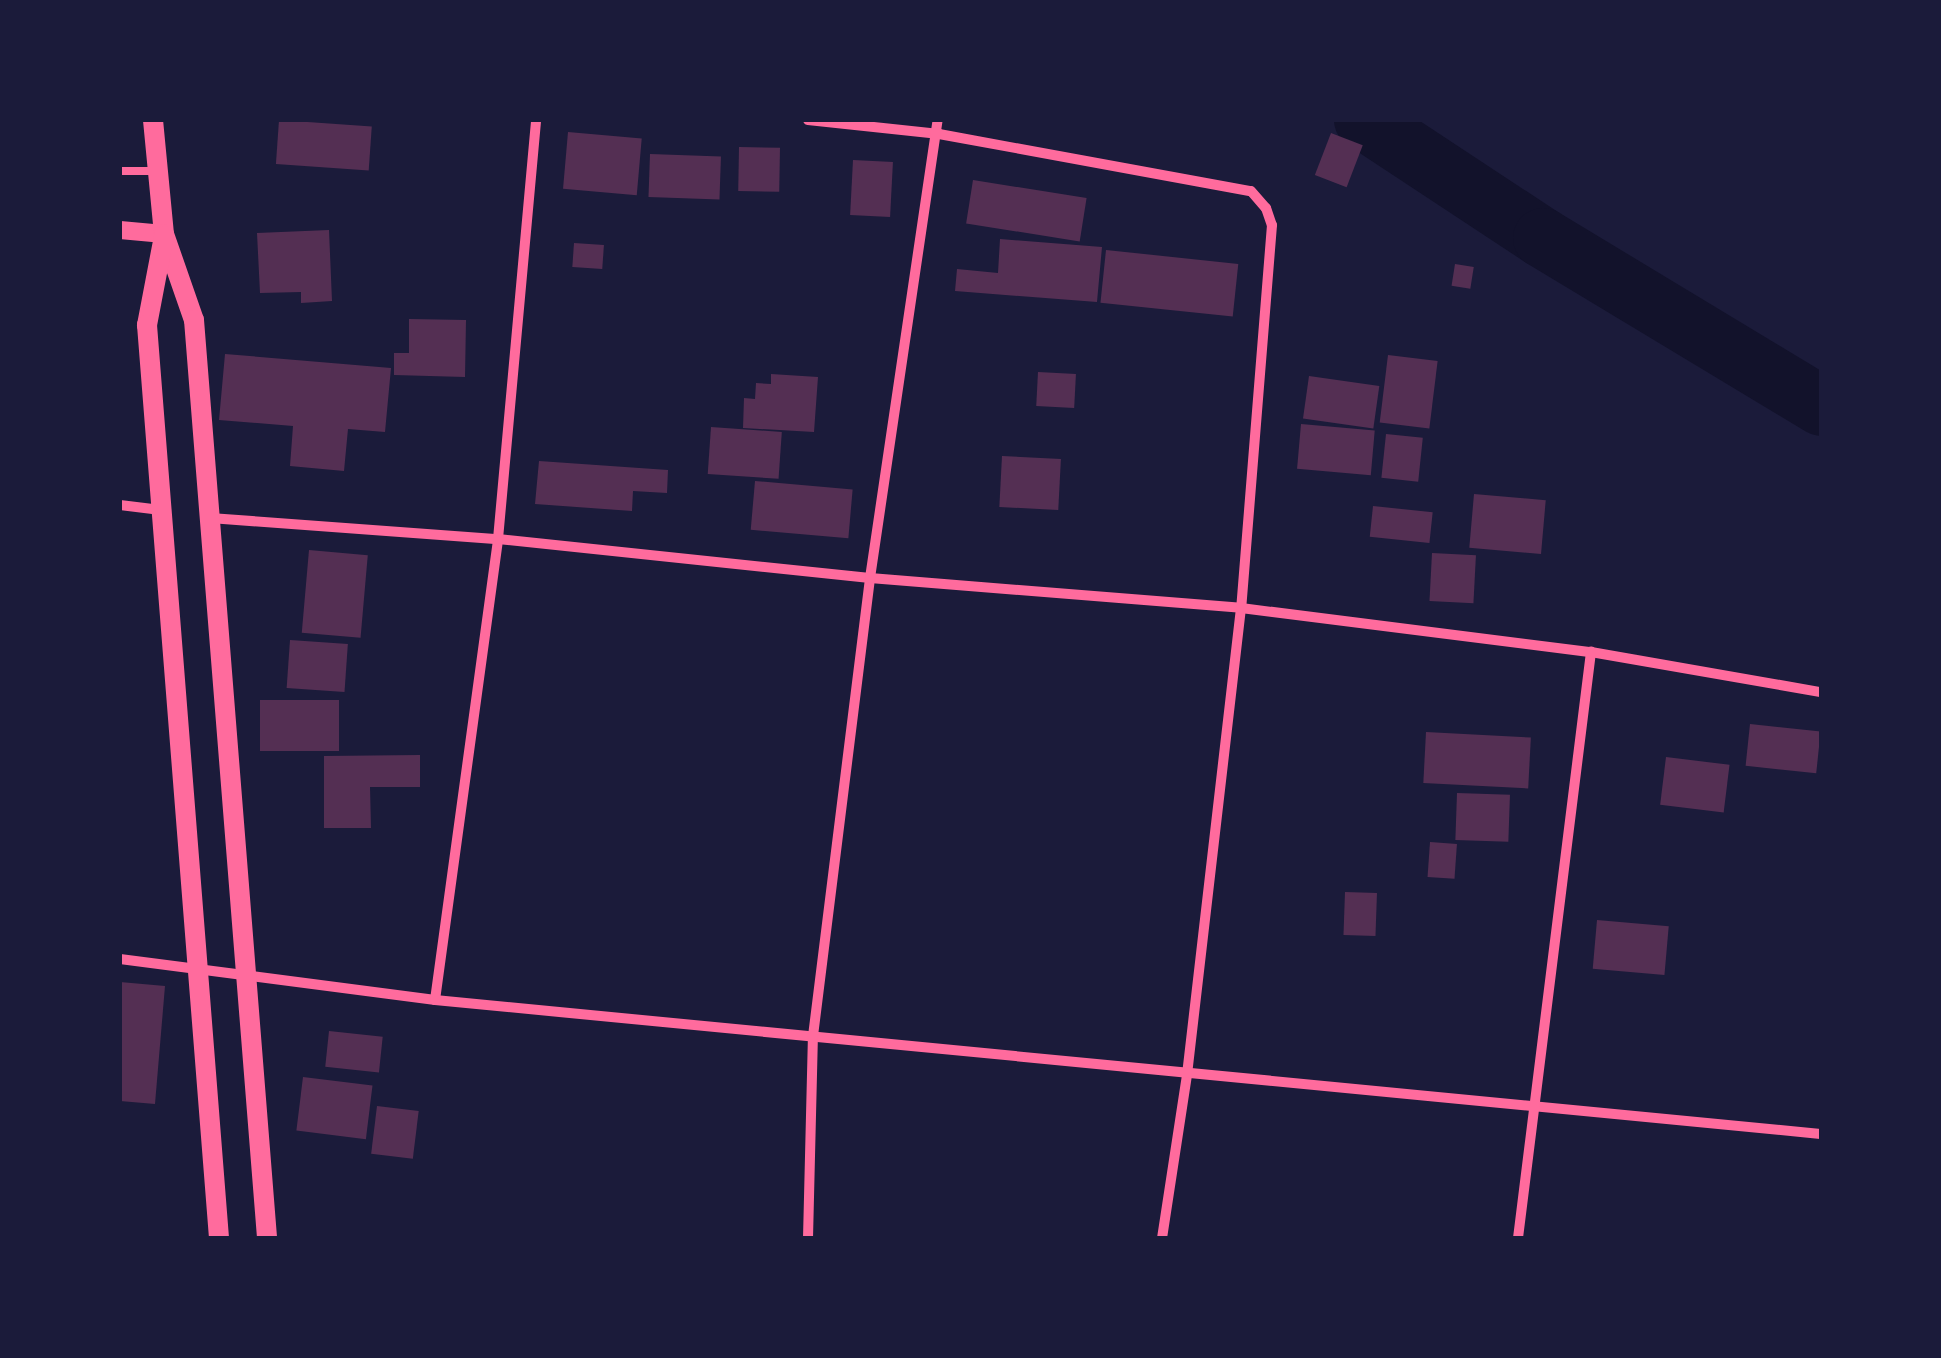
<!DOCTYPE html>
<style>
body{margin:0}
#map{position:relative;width:1941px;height:1358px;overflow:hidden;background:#1b1b3a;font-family:"Varela Round",sans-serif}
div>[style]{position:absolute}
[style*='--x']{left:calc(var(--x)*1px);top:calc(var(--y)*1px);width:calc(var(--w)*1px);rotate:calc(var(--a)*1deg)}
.river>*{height:60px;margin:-30px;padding:0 30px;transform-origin:30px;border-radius:30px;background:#12122b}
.building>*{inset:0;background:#542f53;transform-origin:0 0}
.service>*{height:8px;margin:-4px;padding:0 4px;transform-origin:4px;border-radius:4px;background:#ff6b9d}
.minor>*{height:10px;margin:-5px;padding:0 5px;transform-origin:5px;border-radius:5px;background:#ff6b9d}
.tertiary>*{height:18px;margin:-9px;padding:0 9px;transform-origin:9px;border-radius:9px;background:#ff6b9d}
.secondary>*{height:20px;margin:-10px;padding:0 10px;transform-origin:10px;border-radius:10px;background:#ff6b9d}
span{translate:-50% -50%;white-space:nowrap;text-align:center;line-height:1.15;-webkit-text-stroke:9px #1b1b3a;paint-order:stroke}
.frame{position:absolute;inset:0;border:122px solid #1b1b3a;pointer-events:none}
</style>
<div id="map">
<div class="river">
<i style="--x:1364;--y:120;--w:214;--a:33.4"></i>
<i style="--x:1543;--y:238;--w:325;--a:31.1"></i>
</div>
<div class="building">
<i style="left:279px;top:120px;width:93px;height:44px;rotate:4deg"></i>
<i style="left:568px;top:132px;width:74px;height:57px;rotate:5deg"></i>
<i style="left:1331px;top:133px;width:34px;height:45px;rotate:21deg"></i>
<i style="left:739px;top:147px;width:41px;height:44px;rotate:1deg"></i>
<i style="left:650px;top:154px;width:71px;height:43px;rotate:2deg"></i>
<i style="left:853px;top:160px;width:40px;height:55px;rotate:3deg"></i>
<i style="left:973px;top:180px;width:115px;height:44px;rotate:9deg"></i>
<i style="clip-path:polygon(329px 230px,332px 301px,301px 303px,301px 292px,260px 293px,257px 233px)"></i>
<i style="clip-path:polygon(1000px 239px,1102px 247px,1097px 302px,955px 291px,957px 269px,998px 273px)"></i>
<i style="left:574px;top:243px;width:30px;height:24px;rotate:4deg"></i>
<i style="left:1106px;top:250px;width:133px;height:53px;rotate:6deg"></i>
<i style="left:1455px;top:264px;width:19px;height:22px;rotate:9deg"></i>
<i style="clip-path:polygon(409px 319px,466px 320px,465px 377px,394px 375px,394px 353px,409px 353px)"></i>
<i style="clip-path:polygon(225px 354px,391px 368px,385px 432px,348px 429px,344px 471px,290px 466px,293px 426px,219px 420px)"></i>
<i style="left:1388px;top:355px;width:50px;height:68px;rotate:7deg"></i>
<i style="left:1038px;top:372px;width:38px;height:34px;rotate:3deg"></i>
<i style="clip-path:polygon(771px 374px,818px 377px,814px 432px,743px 428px,744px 398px,755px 399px,756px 383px,771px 384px)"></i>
<i style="left:1309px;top:376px;width:71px;height:43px;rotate:8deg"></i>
<i style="left:1301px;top:424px;width:74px;height:45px;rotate:5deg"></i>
<i style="left:711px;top:427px;width:71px;height:47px;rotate:4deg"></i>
<i style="left:1386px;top:434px;width:37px;height:44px;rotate:6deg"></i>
<i style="left:1002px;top:456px;width:59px;height:51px;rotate:3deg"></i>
<i style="clip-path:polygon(539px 461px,668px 470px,667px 493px,633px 491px,632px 511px,535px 504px)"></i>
<i style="left:755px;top:481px;width:98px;height:49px;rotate:5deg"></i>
<i style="left:1474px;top:494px;width:72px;height:54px;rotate:5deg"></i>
<i style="left:1373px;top:506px;width:60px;height:31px;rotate:6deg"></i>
<i style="left:309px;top:550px;width:59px;height:83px;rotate:5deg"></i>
<i style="left:1432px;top:553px;width:44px;height:48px;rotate:3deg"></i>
<i style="left:290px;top:640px;width:58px;height:48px;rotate:4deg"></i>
<i style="left:260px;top:700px;width:79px;height:51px"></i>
<i style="left:1750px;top:724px;width:71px;height:42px;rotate:6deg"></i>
<i style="left:1426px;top:732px;width:105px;height:51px;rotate:3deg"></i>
<i style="clip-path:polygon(420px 755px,420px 787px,370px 787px,371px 828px,324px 828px,324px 756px)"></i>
<i style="left:1666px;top:757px;width:64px;height:48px;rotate:7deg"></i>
<i style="left:1457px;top:793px;width:53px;height:47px;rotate:2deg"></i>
<i style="left:1430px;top:842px;width:27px;height:35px;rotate:4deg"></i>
<i style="left:1345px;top:892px;width:32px;height:43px;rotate:2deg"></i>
<i style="left:1597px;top:920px;width:72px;height:49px;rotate:5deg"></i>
<i style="clip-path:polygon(120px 982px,165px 986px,155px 1104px,120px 1101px)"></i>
<i style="left:329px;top:1031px;width:54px;height:36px;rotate:6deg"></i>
<i style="left:303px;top:1077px;width:70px;height:54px;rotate:7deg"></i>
<i style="left:377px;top:1106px;width:42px;height:48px;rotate:7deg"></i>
</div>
<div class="service">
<i style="--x:120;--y:171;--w:35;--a:0"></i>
</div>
<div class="minor">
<i style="--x:808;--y:120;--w:132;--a:6.1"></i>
<i style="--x:939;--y:134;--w:317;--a:10.4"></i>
<i style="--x:1251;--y:191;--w:23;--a:49"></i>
<i style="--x:1266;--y:208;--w:18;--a:71"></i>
<i style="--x:1272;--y:225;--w:384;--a:94.6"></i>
<i style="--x:1241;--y:608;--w:470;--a:96.6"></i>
<i style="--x:1187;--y:1075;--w:165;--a:98.7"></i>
<i style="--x:120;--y:505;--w:41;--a:7"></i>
<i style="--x:210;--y:518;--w:289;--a:4.2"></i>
<i style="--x:498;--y:539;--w:374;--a:6"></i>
<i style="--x:870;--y:578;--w:372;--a:4.6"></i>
<i style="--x:1241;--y:608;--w:353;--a:7.2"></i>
<i style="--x:1591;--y:652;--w:233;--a:9.9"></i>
<i style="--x:120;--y:959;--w:318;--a:7.4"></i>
<i style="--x:435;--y:1000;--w:1392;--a:5.52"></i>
<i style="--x:435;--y:1000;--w:465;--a:-82.2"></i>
<i style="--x:498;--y:539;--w:421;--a:-84.8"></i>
<i style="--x:808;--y:1238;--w:202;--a:-88.6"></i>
<i style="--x:813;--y:1036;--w:462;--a:-82.9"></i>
<i style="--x:870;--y:578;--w:463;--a:-81.6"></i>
<i style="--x:1518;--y:1238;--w:591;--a:-82.9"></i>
</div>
<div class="tertiary">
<i style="--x:120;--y:230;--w:44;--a:5.2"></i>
</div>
<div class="secondary">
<i style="--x:153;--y:120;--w:115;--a:84.5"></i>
<i style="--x:164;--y:234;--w:91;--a:70.8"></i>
<i style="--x:194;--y:320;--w:921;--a:85.45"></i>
<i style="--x:164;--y:236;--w:91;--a:100.8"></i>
<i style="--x:147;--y:325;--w:916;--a:85.49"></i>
</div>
<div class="frame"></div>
</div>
